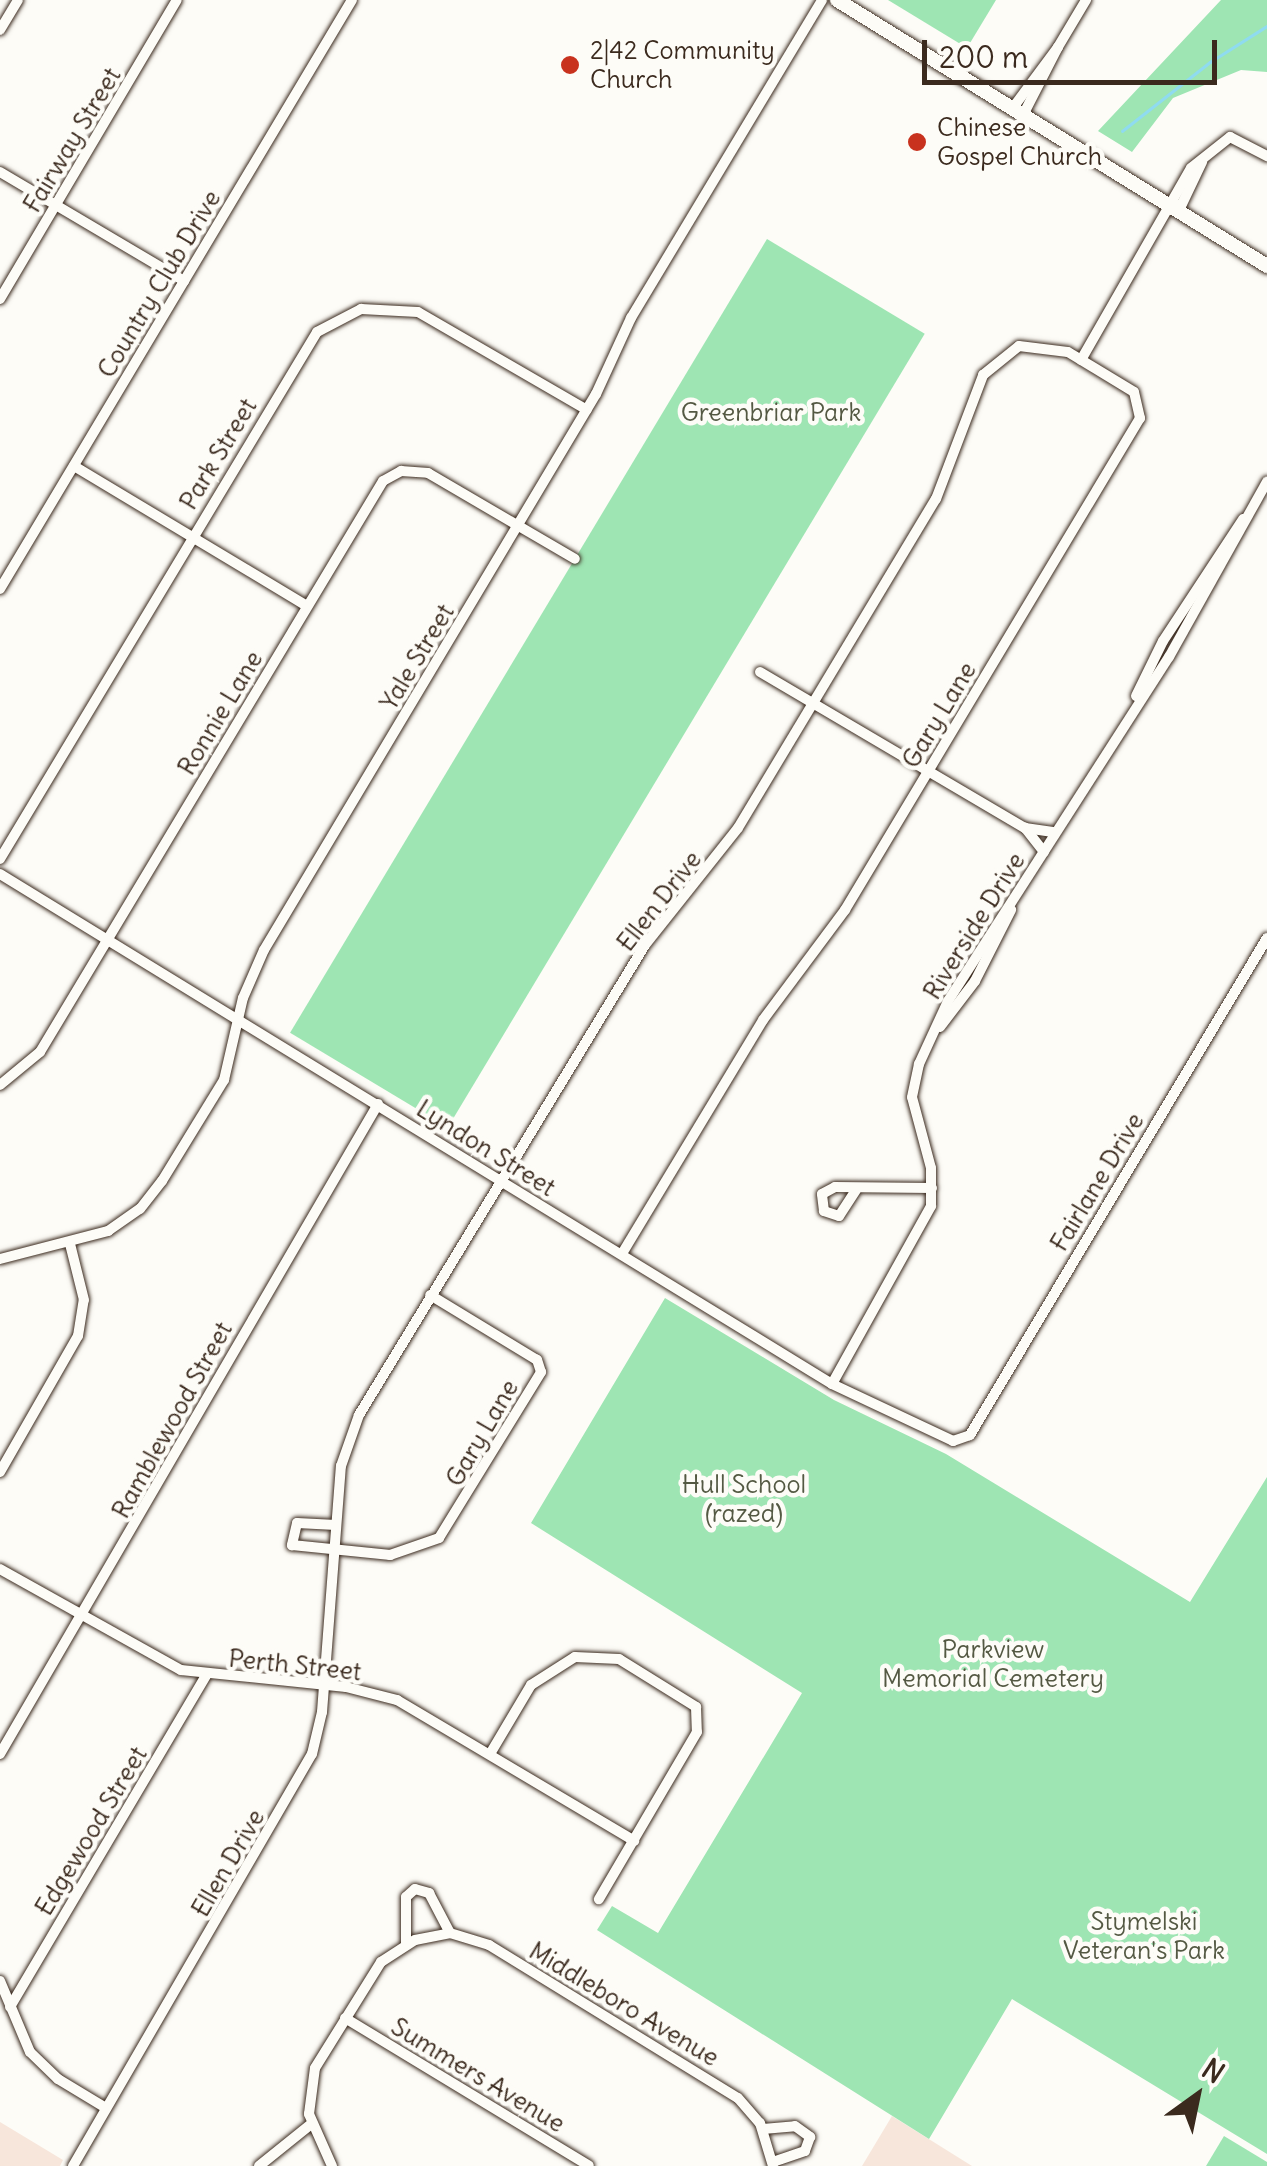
<!DOCTYPE html>
<style>
body{margin:0}
#map{position:relative;width:1267px;height:2166px;overflow:hidden;background:#fdfcf7;font-family:Delius,sans-serif}
div>[style]{position:absolute}
[style*='--x']{left:calc(var(--x)*1px);top:calc(var(--y)*1px);width:calc(var(--w)*1px);rotate:calc(var(--a)*1deg)}
.built>*{inset:0;background:#f7e6db}
.green>*{inset:0;background:#9ee5b3;transform-origin:0 0}
.stream>*{height:2.5px;margin:-1.25px;padding:0 1.25px;transform-origin:1.25px;border-radius:1.25px;background:#8fdbf0}
.roads{filter:drop-shadow(0 0 2px #3b2a1e) drop-shadow(0 0 2px #3b2a1e)}
.minor>*{height:10px;margin:-5px;padding:0 5px;transform-origin:5px;border-radius:5px;background:#fdfcf7}
.secondary>*{height:14px;margin:-7px;padding:0 7px;transform-origin:7px;border-radius:7px;background:#fdfcf7}
.dots>*{width:28px;height:28px;translate:-50% -50%;box-sizing:border-box;border:5px solid #fdfcf7;border-radius:50%}
span{translate:-50% -50%;white-space:nowrap;text-align:center;line-height:1.15;-webkit-text-stroke:9px #fdfcf7;paint-order:stroke}
.poi-label{font-size:25px;color:#3b2a1e}
.left{translate:0 -50%;text-align:left}
.street-label{font-size:25px;color:#3b2a1e}
.park-label{font-size:25px;color:#545943}
.north{position:absolute;left:1147px;top:2046px;width:100px;height:100px;-webkit-text-stroke:8px #fdfcf7;paint-order:stroke;rotate:33deg;font-size:28px;font-weight:700;line-height:40px;text-align:center;color:#3b2a1e}
.north::after{content:'';display:block;margin:auto;width:35px;height:45px;background:#3b2a1e;clip-path:polygon(50% 0,100% 100%,50% 72%,0 100%)}
.scale{position:absolute;left:922px;top:40px;width:295px;height:45px;box-sizing:border-box;border:5px solid #3b2a1e;border-top:0;padding-left:12px;font-size:30px;line-height:35px;white-space:nowrap;color:#3b2a1e;-webkit-text-stroke:8px #fdfcf7;paint-order:stroke}
</style>
<div id="map">
<div class="built">
<i style="clip-path:polygon(892px 2116px,972px 2166px,862px 2166px)"></i>
<i style="clip-path:polygon(0 2122px,63px 2160px,60px 2166px,0 2166px)"></i>
</div>
<div class="green">
<i style="clip-path:polygon(888px 0,996px 0,967px 48px)"></i>
<i style="clip-path:polygon(1221px 0,1267px 0,1267px 72px,1241px 70px,1173px 98px,1132px 152px,1098px 131px)"></i>
<i style="left:767px;top:239px;width:184px;height:926px;rotate:31deg"></i>
<i style="clip-path:polygon(665px 1298px,834px 1400px,946px 1454px,1190px 1602px,1267px 1477px,1267px 2154px,1012px 1999px,929px 2139px,597px 1930px,612px 1906px,658px 1933px,802px 1693px,531px 1523px)"></i>
<i style="clip-path:polygon(1224px 2136px,1267px 2162px,1267px 2166px,1206px 2166px)"></i>
</div>
<div class="stream">
<i style="--x:1122;--y:131;--w:112;--a:-38.1"></i>
<i style="--x:1210;--y:62;--w:67;--a:-32.3"></i>
</div>
<div class="roads">
<div class="minor">
<i style="--x:0;--y:30;--w:35;--a:-59"></i>
<i style="--x:1058;--y:47;--w:55;--a:-59.2"></i>
<i style="--x:1012;--y:109;--w:77;--a:-53.4"></i>
<i style="--x:1058;--y:47;--w:76;--a:117.2"></i>
<i style="--x:0;--y:172;--w:214;--a:30.6"></i>
<i style="--x:1171;--y:207;--w:11;--a:-15"></i>
<i style="--x:1182;--y:204;--w:47;--a:-64.5"></i>
<i style="--x:0;--y:299;--w:347;--a:-59.4"></i>
<i style="--x:1081;--y:360;--w:221;--a:-60.2"></i>
<i style="--x:1191;--y:168;--w:50;--a:-38.5"></i>
<i style="--x:1230;--y:137;--w:42;--a:27.2"></i>
<i style="--x:74;--y:466;--w:272;--a:31"></i>
<i style="--x:0;--y:589;--w:686;--a:-59.14"></i>
<i style="--x:760;--y:672;--w:308;--a:30.5"></i>
<i style="--x:1136;--y:696;--w:61;--a:-63.9"></i>
<i style="--x:1163;--y:641;--w:146;--a:-56.7"></i>
<i style="--x:1044;--y:852;--w:31;--a:-128"></i>
<i style="--x:1025;--y:828;--w:30;--a:8"></i>
<i style="--x:0;--y:859;--w:615;--a:-58.97"></i>
<i style="--x:317;--y:332;--w:50;--a:-27.6"></i>
<i style="--x:361;--y:309;--w:57;--a:3"></i>
<i style="--x:418;--y:312;--w:195;--a:30.1"></i>
<i style="--x:0;--y:874;--w:976;--a:31.51"></i>
<i style="--x:832;--y:1384;--w:134;--a:25.2"></i>
<i style="--x:953;--y:1441;--w:18;--a:-19"></i>
<i style="--x:970;--y:1435;--w:579;--a:-59.14"></i>
<i style="--x:940;--y:1027;--w:58;--a:-52.7"></i>
<i style="--x:975;--y:981;--w:80;--a:-63.1"></i>
<i style="--x:0;--y:1085;--w:52;--a:-39.5"></i>
<i style="--x:40;--y:1052;--w:666;--a:-59.01"></i>
<i style="--x:383;--y:481;--w:21;--a:-29"></i>
<i style="--x:401;--y:471;--w:27;--a:4"></i>
<i style="--x:428;--y:473;--w:170;--a:30.3"></i>
<i style="--x:856;--y:1190;--w:31;--a:123"></i>
<i style="--x:839;--y:1216;--w:16;--a:-162"></i>
<i style="--x:824;--y:1211;--w:17;--a:-97"></i>
<i style="--x:822;--y:1194;--w:15;--a:-28"></i>
<i style="--x:835;--y:1187;--w:97;--a:0.6"></i>
<i style="--x:0;--y:1259;--w:112;--a:-14.5"></i>
<i style="--x:108;--y:1231;--w:39;--a:-35"></i>
<i style="--x:140;--y:1209;--w:36;--a:-52"></i>
<i style="--x:162;--y:1181;--w:119;--a:-58.5"></i>
<i style="--x:224;--y:1080;--w:84;--a:-77"></i>
<i style="--x:243;--y:998;--w:52;--a:-66.4"></i>
<i style="--x:264;--y:950;--w:648;--a:-59.16"></i>
<i style="--x:596;--y:394;--w:84;--a:-65.3"></i>
<i style="--x:631;--y:318;--w:371;--a:-59"></i>
<i style="--x:832;--y:1384;--w:204;--a:-60.9"></i>
<i style="--x:931;--y:1206;--w:38;--a:-90"></i>
<i style="--x:931;--y:1168;--w:73;--a:-105"></i>
<i style="--x:912;--y:1097;--w:34;--a:-78"></i>
<i style="--x:919;--y:1064;--w:69;--a:-65.3"></i>
<i style="--x:948;--y:1001;--w:409;--a:-57.3"></i>
<i style="--x:1169;--y:657;--w:201;--a:-60.8"></i>
<i style="--x:0;--y:1472;--w:157;--a:-60.2"></i>
<i style="--x:78;--y:1336;--w:36;--a:-81"></i>
<i style="--x:84;--y:1300;--w:58;--a:-104"></i>
<i style="--x:336;--y:1525;--w:39;--a:-177"></i>
<i style="--x:297;--y:1523;--w:23;--a:103"></i>
<i style="--x:292;--y:1545;--w:99;--a:5.8"></i>
<i style="--x:390;--y:1555;--w:52;--a:-19.1"></i>
<i style="--x:439;--y:1538;--w:195;--a:-58.4"></i>
<i style="--x:541;--y:1372;--w:13;--a:-108"></i>
<i style="--x:537;--y:1360;--w:125;--a:-148.7"></i>
<i style="--x:0;--y:1569;--w:207;--a:29.2"></i>
<i style="--x:181;--y:1670;--w:166;--a:5.9"></i>
<i style="--x:346;--y:1687;--w:53;--a:14.3"></i>
<i style="--x:397;--y:1700;--w:276;--a:30.7"></i>
<i style="--x:0;--y:1754;--w:752;--a:-59.82"></i>
<i style="--x:490;--y:1754;--w:80;--a:-59.3"></i>
<i style="--x:531;--y:1685;--w:52;--a:-32.5"></i>
<i style="--x:575;--y:1657;--w:44;--a:2.6"></i>
<i style="--x:619;--y:1659;--w:91;--a:31.9"></i>
<i style="--x:696;--y:1707;--w:25;--a:88"></i>
<i style="--x:697;--y:1732;--w:194;--a:120.4"></i>
<i style="--x:406;--y:1944;--w:47;--a:-90"></i>
<i style="--x:406;--y:1897;--w:12;--a:-42"></i>
<i style="--x:415;--y:1889;--w:15;--a:16"></i>
<i style="--x:429;--y:1893;--w:45;--a:62.3"></i>
<i style="--x:0;--y:1981;--w:77;--a:67.1"></i>
<i style="--x:30;--y:2052;--w:39;--a:44"></i>
<i style="--x:58;--y:2079;--w:56;--a:31.1"></i>
<i style="--x:10;--y:2007;--w:385;--a:-59.4"></i>
<i style="--x:345;--y:2018;--w:285;--a:31.2"></i>
<i style="--x:763;--y:2129;--w:32;--a:-5"></i>
<i style="--x:795;--y:2126;--w:19;--a:36"></i>
<i style="--x:810;--y:2137;--w:15;--a:110"></i>
<i style="--x:805;--y:2151;--w:34;--a:161"></i>
<i style="--x:73;--y:2166;--w:476;--a:-59.9"></i>
<i style="--x:312;--y:1754;--w:43;--a:-76.6"></i>
<i style="--x:322;--y:1712;--w:247;--a:-85.6"></i>
<i style="--x:341;--y:1466;--w:54;--a:-70.6"></i>
<i style="--x:359;--y:1415;--w:550;--a:-58.68"></i>
<i style="--x:645;--y:945;--w:149;--a:-51.5"></i>
<i style="--x:738;--y:828;--w:384;--a:-59"></i>
<i style="--x:936;--y:499;--w:133;--a:-69.2"></i>
<i style="--x:983;--y:375;--w:46;--a:-38.9"></i>
<i style="--x:1019;--y:346;--w:49;--a:7"></i>
<i style="--x:1068;--y:352;--w:77;--a:31.2"></i>
<i style="--x:1134;--y:392;--w:27;--a:77"></i>
<i style="--x:1140;--y:418;--w:574;--a:120.95"></i>
<i style="--x:845;--y:910;--w:137;--a:126.7"></i>
<i style="--x:763;--y:1020;--w:273;--a:121.1"></i>
<i style="--x:259;--y:2166;--w:65;--a:-38.8"></i>
<i style="--x:332;--y:2166;--w:57;--a:-113.9"></i>
<i style="--x:309;--y:2114;--w:46;--a:-82.6"></i>
<i style="--x:315;--y:2068;--w:125;--a:-58.1"></i>
<i style="--x:381;--y:1962;--w:40;--a:-32.9"></i>
<i style="--x:415;--y:1940;--w:36;--a:-11"></i>
<i style="--x:450;--y:1933;--w:41;--a:17.1"></i>
<i style="--x:489;--y:1945;--w:292;--a:31.6"></i>
<i style="--x:738;--y:2098;--w:33;--a:49"></i>
<i style="--x:760;--y:2123;--w:45;--a:73.2"></i>
</div>
<div class="secondary">
<i style="--x:837;--y:0;--w:506;--a:31.74"></i>
</div>
</div>
<div class="dots">
<i style="left:570px;top:65px;background:#c8321e"></i>
<i style="left:917px;top:142px;background:#c8321e"></i>
</div>
<div class="poi-label">
<span class="left" style="left:590px;top:65px">2|42 Community<br>Church</span>
<span class="left" style="left:937px;top:142px">Chinese<br>Gospel Church</span>
</div>
<div class="street-label">
<span style="left:72px;top:140px;rotate:-59deg">Fairway Street</span>
<span style="left:159px;top:284px;rotate:-59deg">Country Club Drive</span>
<span style="left:218px;top:454px;rotate:-59deg">Park Street</span>
<span style="left:417px;top:657px;rotate:-59deg">Yale Street</span>
<span style="left:220px;top:713px;rotate:-59deg">Ronnie Lane</span>
<span style="left:939px;top:715px;rotate:-59deg">Gary Lane</span>
<span style="left:659px;top:901px;rotate:-52deg">Ellen Drive</span>
<span style="left:974px;top:926px;rotate:-58deg">Riverside Drive</span>
<span style="left:486px;top:1148px;rotate:32deg">Lyndon Street</span>
<span style="left:1097px;top:1182px;rotate:-59deg">Fairlane Drive</span>
<span style="left:172px;top:1420px;rotate:-61deg">Ramblewood Street</span>
<span style="left:482px;top:1433px;rotate:-60deg">Gary Lane</span>
<span style="left:295px;top:1665px;rotate:6deg">Perth Street</span>
<span style="left:91px;top:1831px;rotate:-59deg">Edgewood Street</span>
<span style="left:228px;top:1863px;rotate:-60deg">Ellen Drive</span>
<span style="left:624px;top:2004px;rotate:31deg">Middleboro Avenue</span>
<span style="left:478px;top:2075px;rotate:31deg">Summers Avenue</span>
</div>
<div class="park-label">
<span style="left:771px;top:412px">Greenbriar Park</span>
<span style="left:744px;top:1499px">Hull School<br>(razed)</span>
<span style="left:993px;top:1664px">Parkview<br>Memorial Cemetery</span>
<span style="left:1144px;top:1936px">Stymelski<br>Veteran's Park</span>
</div>
<div class="north">N</div>
<div class="scale">200 m</div>
</div>
